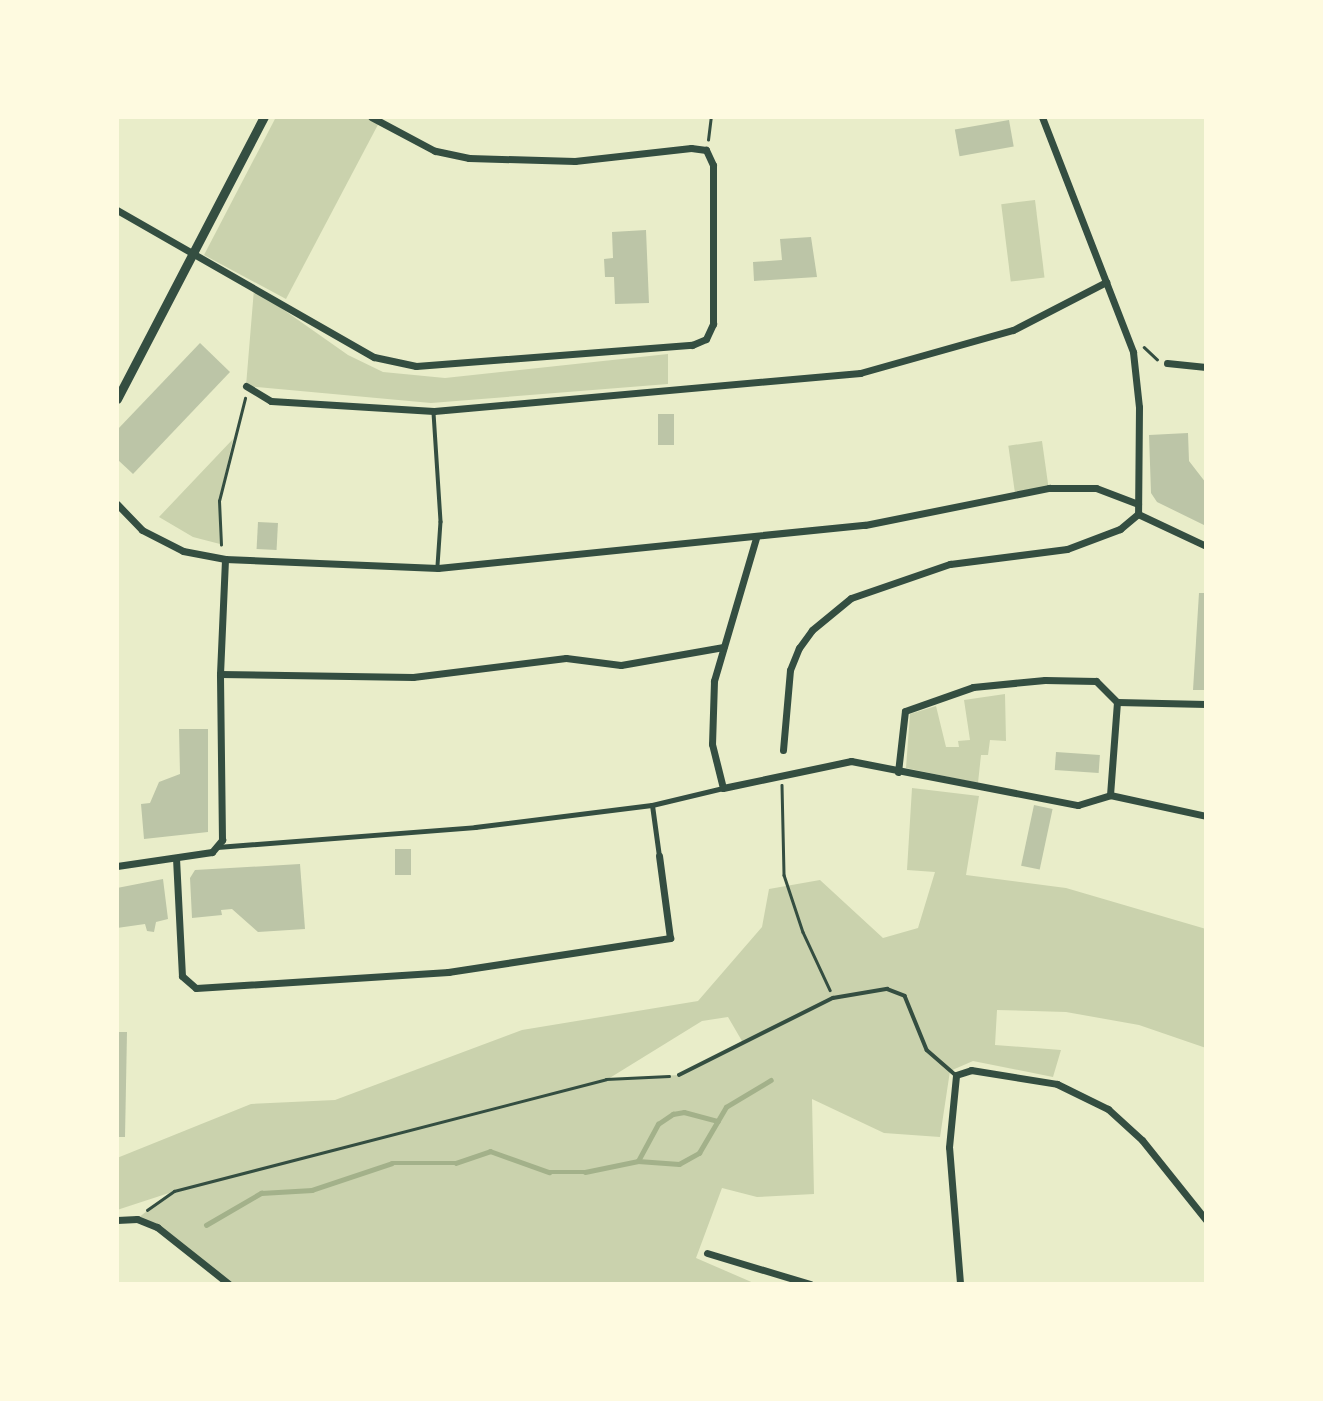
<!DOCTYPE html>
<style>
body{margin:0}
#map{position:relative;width:1323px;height:1401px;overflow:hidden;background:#e9edc9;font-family:"Varela Round",sans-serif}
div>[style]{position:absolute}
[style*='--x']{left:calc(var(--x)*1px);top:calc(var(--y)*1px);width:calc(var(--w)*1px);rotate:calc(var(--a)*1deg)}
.green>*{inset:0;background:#cad2ad;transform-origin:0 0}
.stream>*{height:4.5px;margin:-2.25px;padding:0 2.25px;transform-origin:2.25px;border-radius:2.25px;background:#a3b18a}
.building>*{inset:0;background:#bcc5a7;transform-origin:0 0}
.path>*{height:2.5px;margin:-1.25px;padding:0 1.25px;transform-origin:1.25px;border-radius:1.25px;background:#344e41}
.service>*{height:3.5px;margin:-1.75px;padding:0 1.75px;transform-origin:1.75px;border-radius:1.75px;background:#344e41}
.pedestrian>*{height:5px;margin:-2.5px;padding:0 2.5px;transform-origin:2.5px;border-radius:2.5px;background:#344e41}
.minor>*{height:7px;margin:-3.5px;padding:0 3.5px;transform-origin:3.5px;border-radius:3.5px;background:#344e41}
.tertiary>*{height:9px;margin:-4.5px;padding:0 4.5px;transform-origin:4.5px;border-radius:4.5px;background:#344e41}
span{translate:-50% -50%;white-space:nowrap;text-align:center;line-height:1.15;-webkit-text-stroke:7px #fefae0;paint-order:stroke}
.frame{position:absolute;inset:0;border:119px solid #fefae0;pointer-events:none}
</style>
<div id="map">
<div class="green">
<i style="clip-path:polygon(276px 117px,382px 117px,286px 299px,204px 255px)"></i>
<i style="left:1035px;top:200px;width:78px;height:34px;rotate:83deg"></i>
<i style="clip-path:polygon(254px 289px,348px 355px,383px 372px,445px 378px,668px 354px,668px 384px,431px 403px,246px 386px)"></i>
<i style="clip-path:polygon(233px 439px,219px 501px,220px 544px,193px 537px,159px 517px)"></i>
<i style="left:1042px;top:441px;width:48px;height:34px;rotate:82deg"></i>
<i style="clip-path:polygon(1005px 694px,1006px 741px,990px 740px,988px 755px,981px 755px,978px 783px,906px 768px,910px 714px,936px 706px,946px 747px,959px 747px,958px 741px,970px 740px,964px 700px)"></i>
<i style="clip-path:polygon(evenodd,912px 788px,979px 796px,966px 875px,1066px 888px,1206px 929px,1206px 1048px,1139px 1025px,1066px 1012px,997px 1010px,995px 1045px,1061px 1050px,1053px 1077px,973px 1061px,950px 1071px,940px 1137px,884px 1133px,812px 1099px,814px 1194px,757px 1197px,722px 1188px,696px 1258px,756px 1284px,229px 1284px,178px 1243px,137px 1219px,169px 1193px,117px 1210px,117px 1158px,251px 1104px,335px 1100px,522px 1030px,698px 1001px,762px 927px,769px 889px,820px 880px,883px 938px,918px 928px,935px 872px,907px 870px,912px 788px,728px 1017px,742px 1041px,679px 1075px,608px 1079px,702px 1021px,728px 1017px)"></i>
</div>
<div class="stream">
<i style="--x:638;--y:1161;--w:42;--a:-61.6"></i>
<i style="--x:658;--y:1124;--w:18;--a:-34"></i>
<i style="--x:673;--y:1114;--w:11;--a:-10"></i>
<i style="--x:684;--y:1112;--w:35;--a:15"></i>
<i style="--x:206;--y:1225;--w:64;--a:-30.2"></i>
<i style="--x:261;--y:1193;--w:51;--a:-3.4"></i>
<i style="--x:312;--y:1190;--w:84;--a:-18.6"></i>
<i style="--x:392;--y:1163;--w:64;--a:0"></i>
<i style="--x:456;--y:1163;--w:36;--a:-19"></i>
<i style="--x:490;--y:1151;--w:63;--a:19.6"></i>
<i style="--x:549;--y:1172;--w:36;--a:0"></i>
<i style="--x:585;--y:1172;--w:54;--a:-11.7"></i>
<i style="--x:638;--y:1161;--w:41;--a:4.2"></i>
<i style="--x:679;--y:1164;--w:23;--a:-29"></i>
<i style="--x:699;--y:1153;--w:53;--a:-59.6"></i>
<i style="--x:726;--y:1107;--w:52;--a:-31"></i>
</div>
<div class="building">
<i style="left:1009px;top:120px;width:27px;height:55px;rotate:80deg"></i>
<i style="clip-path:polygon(646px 230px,649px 303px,615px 304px,614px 277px,605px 277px,604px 259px,613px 258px,612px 232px)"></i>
<i style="clip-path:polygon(811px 237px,817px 277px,754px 281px,753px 262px,782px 260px,780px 239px)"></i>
<i style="clip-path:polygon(200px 343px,230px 372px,133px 474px,117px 459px,117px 430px)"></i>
<i style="left:658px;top:414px;width:16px;height:31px"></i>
<i style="clip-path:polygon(1188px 433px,1189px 461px,1206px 483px,1206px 526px,1157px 502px,1151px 493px,1149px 435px)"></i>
<i style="left:258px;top:522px;width:20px;height:27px;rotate:3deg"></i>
<i style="clip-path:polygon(1199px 593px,1206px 593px,1206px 690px,1193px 690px)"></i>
<i style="clip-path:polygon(179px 729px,208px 729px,208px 832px,144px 839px,141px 804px,150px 803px,159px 782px,180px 774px)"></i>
<i style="left:1056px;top:752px;width:44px;height:18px;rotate:4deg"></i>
<i style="left:1034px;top:805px;width:19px;height:62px;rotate:12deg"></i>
<i style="left:395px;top:849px;width:16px;height:26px"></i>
<i style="clip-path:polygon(300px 864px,305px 929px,258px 932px,232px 909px,221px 910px,222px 915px,192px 918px,190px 878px,195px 870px)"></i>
<i style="clip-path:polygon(163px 879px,168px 919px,156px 922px,154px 932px,147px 931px,145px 924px,117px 928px,117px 888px)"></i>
<i style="clip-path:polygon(117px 1032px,127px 1032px,125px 1137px,117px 1137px)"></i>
</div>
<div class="path">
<i style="--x:708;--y:140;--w:23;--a:-83"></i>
<i style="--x:1144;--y:347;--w:18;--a:43"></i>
<i style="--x:221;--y:545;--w:44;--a:-92.6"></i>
<i style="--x:219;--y:501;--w:106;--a:-75.8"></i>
<i style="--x:782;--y:785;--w:90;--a:88.7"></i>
<i style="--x:784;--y:875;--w:60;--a:71.6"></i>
<i style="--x:803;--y:932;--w:64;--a:65"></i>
<i style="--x:147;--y:1210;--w:33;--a:-35"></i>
<i style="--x:174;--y:1191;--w:446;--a:-14.5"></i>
<i style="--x:606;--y:1079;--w:63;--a:-2.7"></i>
</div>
<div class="service">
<i style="--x:434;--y:413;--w:109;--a:86.3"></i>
<i style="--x:441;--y:522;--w:44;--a:93.9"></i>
<i style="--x:679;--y:1075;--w:172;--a:-26.6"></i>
<i style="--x:833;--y:998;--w:55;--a:-9.5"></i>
<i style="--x:887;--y:989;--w:19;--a:21"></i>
<i style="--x:905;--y:996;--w:58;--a:67.8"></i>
<i style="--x:927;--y:1050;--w:38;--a:41"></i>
</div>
<div class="pedestrian">
<i style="--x:652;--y:805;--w:51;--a:82.2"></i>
<i style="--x:217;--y:847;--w:259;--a:-4.4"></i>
<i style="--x:475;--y:827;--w:178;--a:-7.1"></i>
<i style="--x:652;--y:805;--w:73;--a:-13.5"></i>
</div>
<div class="minor">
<i style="--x:1042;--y:117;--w:252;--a:68.8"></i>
<i style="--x:1133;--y:352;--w:55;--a:83.8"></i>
<i style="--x:1139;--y:407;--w:107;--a:90.5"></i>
<i style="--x:1138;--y:514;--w:75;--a:25.2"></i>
<i style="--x:117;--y:210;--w:296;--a:29.8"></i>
<i style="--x:374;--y:357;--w:43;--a:12.1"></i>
<i style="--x:416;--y:366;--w:277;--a:-4.4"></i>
<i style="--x:692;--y:345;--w:15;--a:-23"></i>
<i style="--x:706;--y:339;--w:17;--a:-65"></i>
<i style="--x:713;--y:324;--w:159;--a:-90"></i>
<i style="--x:713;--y:165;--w:17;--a:-115"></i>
<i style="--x:706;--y:150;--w:15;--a:-172"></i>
<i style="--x:691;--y:148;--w:117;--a:173.6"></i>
<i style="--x:575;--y:161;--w:106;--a:-178.4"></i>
<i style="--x:469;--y:158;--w:35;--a:-168"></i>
<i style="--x:435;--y:151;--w:72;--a:-152"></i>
<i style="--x:1167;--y:363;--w:39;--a:6"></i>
<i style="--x:246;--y:386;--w:29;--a:31"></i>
<i style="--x:271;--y:401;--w:163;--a:3.5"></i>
<i style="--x:434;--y:411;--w:428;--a:-5.1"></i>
<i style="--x:860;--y:373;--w:159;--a:-15.7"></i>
<i style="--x:1013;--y:330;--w:105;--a:-27.3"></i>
<i style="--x:117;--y:504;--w:36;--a:46"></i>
<i style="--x:142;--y:530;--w:46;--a:27.1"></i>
<i style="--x:183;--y:551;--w:43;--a:10.8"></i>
<i style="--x:225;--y:559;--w:213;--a:2.4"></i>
<i style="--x:438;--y:568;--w:429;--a:-5.8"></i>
<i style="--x:865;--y:525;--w:188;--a:-11.4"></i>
<i style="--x:1049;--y:488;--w:47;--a:0"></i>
<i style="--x:1096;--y:488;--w:45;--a:20.9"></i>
<i style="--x:756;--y:538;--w:149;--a:106.4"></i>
<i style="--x:714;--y:681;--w:63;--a:91.8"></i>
<i style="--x:712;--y:744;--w:45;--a:76"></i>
<i style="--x:723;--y:788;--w:131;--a:-11.9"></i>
<i style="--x:851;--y:761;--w:231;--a:11"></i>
<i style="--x:1078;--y:805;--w:34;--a:-17"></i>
<i style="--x:220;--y:674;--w:193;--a:0.9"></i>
<i style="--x:413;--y:677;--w:154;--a:-7.1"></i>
<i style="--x:566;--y:658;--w:55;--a:7.3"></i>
<i style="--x:621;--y:665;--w:104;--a:-10"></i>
<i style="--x:1117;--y:702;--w:89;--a:1.3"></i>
<i style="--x:783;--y:750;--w:80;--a:-85"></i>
<i style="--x:790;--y:670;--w:24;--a:-68"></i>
<i style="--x:799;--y:648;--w:22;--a:-54"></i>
<i style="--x:812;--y:630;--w:50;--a:-39.4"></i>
<i style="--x:851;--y:598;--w:105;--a:-19"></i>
<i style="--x:950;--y:564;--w:118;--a:-7.3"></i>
<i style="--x:1067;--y:549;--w:57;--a:-20.7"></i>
<i style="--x:1120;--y:529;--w:23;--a:-40"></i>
<i style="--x:898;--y:772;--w:61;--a:-83.5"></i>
<i style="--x:905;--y:711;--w:72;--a:-19.4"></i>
<i style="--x:973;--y:687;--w:72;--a:-5.6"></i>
<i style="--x:1045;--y:680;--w:51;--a:1.1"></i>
<i style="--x:1096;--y:681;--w:30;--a:45"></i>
<i style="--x:1110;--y:795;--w:98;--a:12.3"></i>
<i style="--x:1110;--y:795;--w:93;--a:-85.7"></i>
<i style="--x:176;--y:858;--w:118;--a:87.1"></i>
<i style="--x:182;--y:976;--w:18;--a:41"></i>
<i style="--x:196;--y:988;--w:253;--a:-3.6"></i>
<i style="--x:448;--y:972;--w:225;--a:-8.7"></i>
<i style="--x:670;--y:938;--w:83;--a:-97.6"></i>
<i style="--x:117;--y:866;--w:96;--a:-8.4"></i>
<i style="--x:212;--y:852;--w:16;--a:-50"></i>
<i style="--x:222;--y:840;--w:166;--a:-90.7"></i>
<i style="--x:220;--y:674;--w:115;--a:-87.5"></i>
<i style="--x:117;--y:1220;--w:20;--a:-3"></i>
<i style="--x:137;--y:1219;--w:22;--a:22"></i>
<i style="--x:157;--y:1227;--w:92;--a:38.4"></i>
<i style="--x:707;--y:1253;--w:108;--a:16.8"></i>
<i style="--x:960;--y:1283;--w:136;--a:-94.6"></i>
<i style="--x:949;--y:1147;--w:72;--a:-84.4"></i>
<i style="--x:956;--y:1075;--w:16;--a:-18"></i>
<i style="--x:971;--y:1070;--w:87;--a:9.2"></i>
<i style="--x:1057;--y:1084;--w:57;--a:26.1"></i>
<i style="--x:1108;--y:1109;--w:46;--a:42.4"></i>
<i style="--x:1142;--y:1140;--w:102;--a:51.3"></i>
</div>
<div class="tertiary">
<i style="--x:117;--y:399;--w:318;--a:-62.5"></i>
</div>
<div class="frame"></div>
</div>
